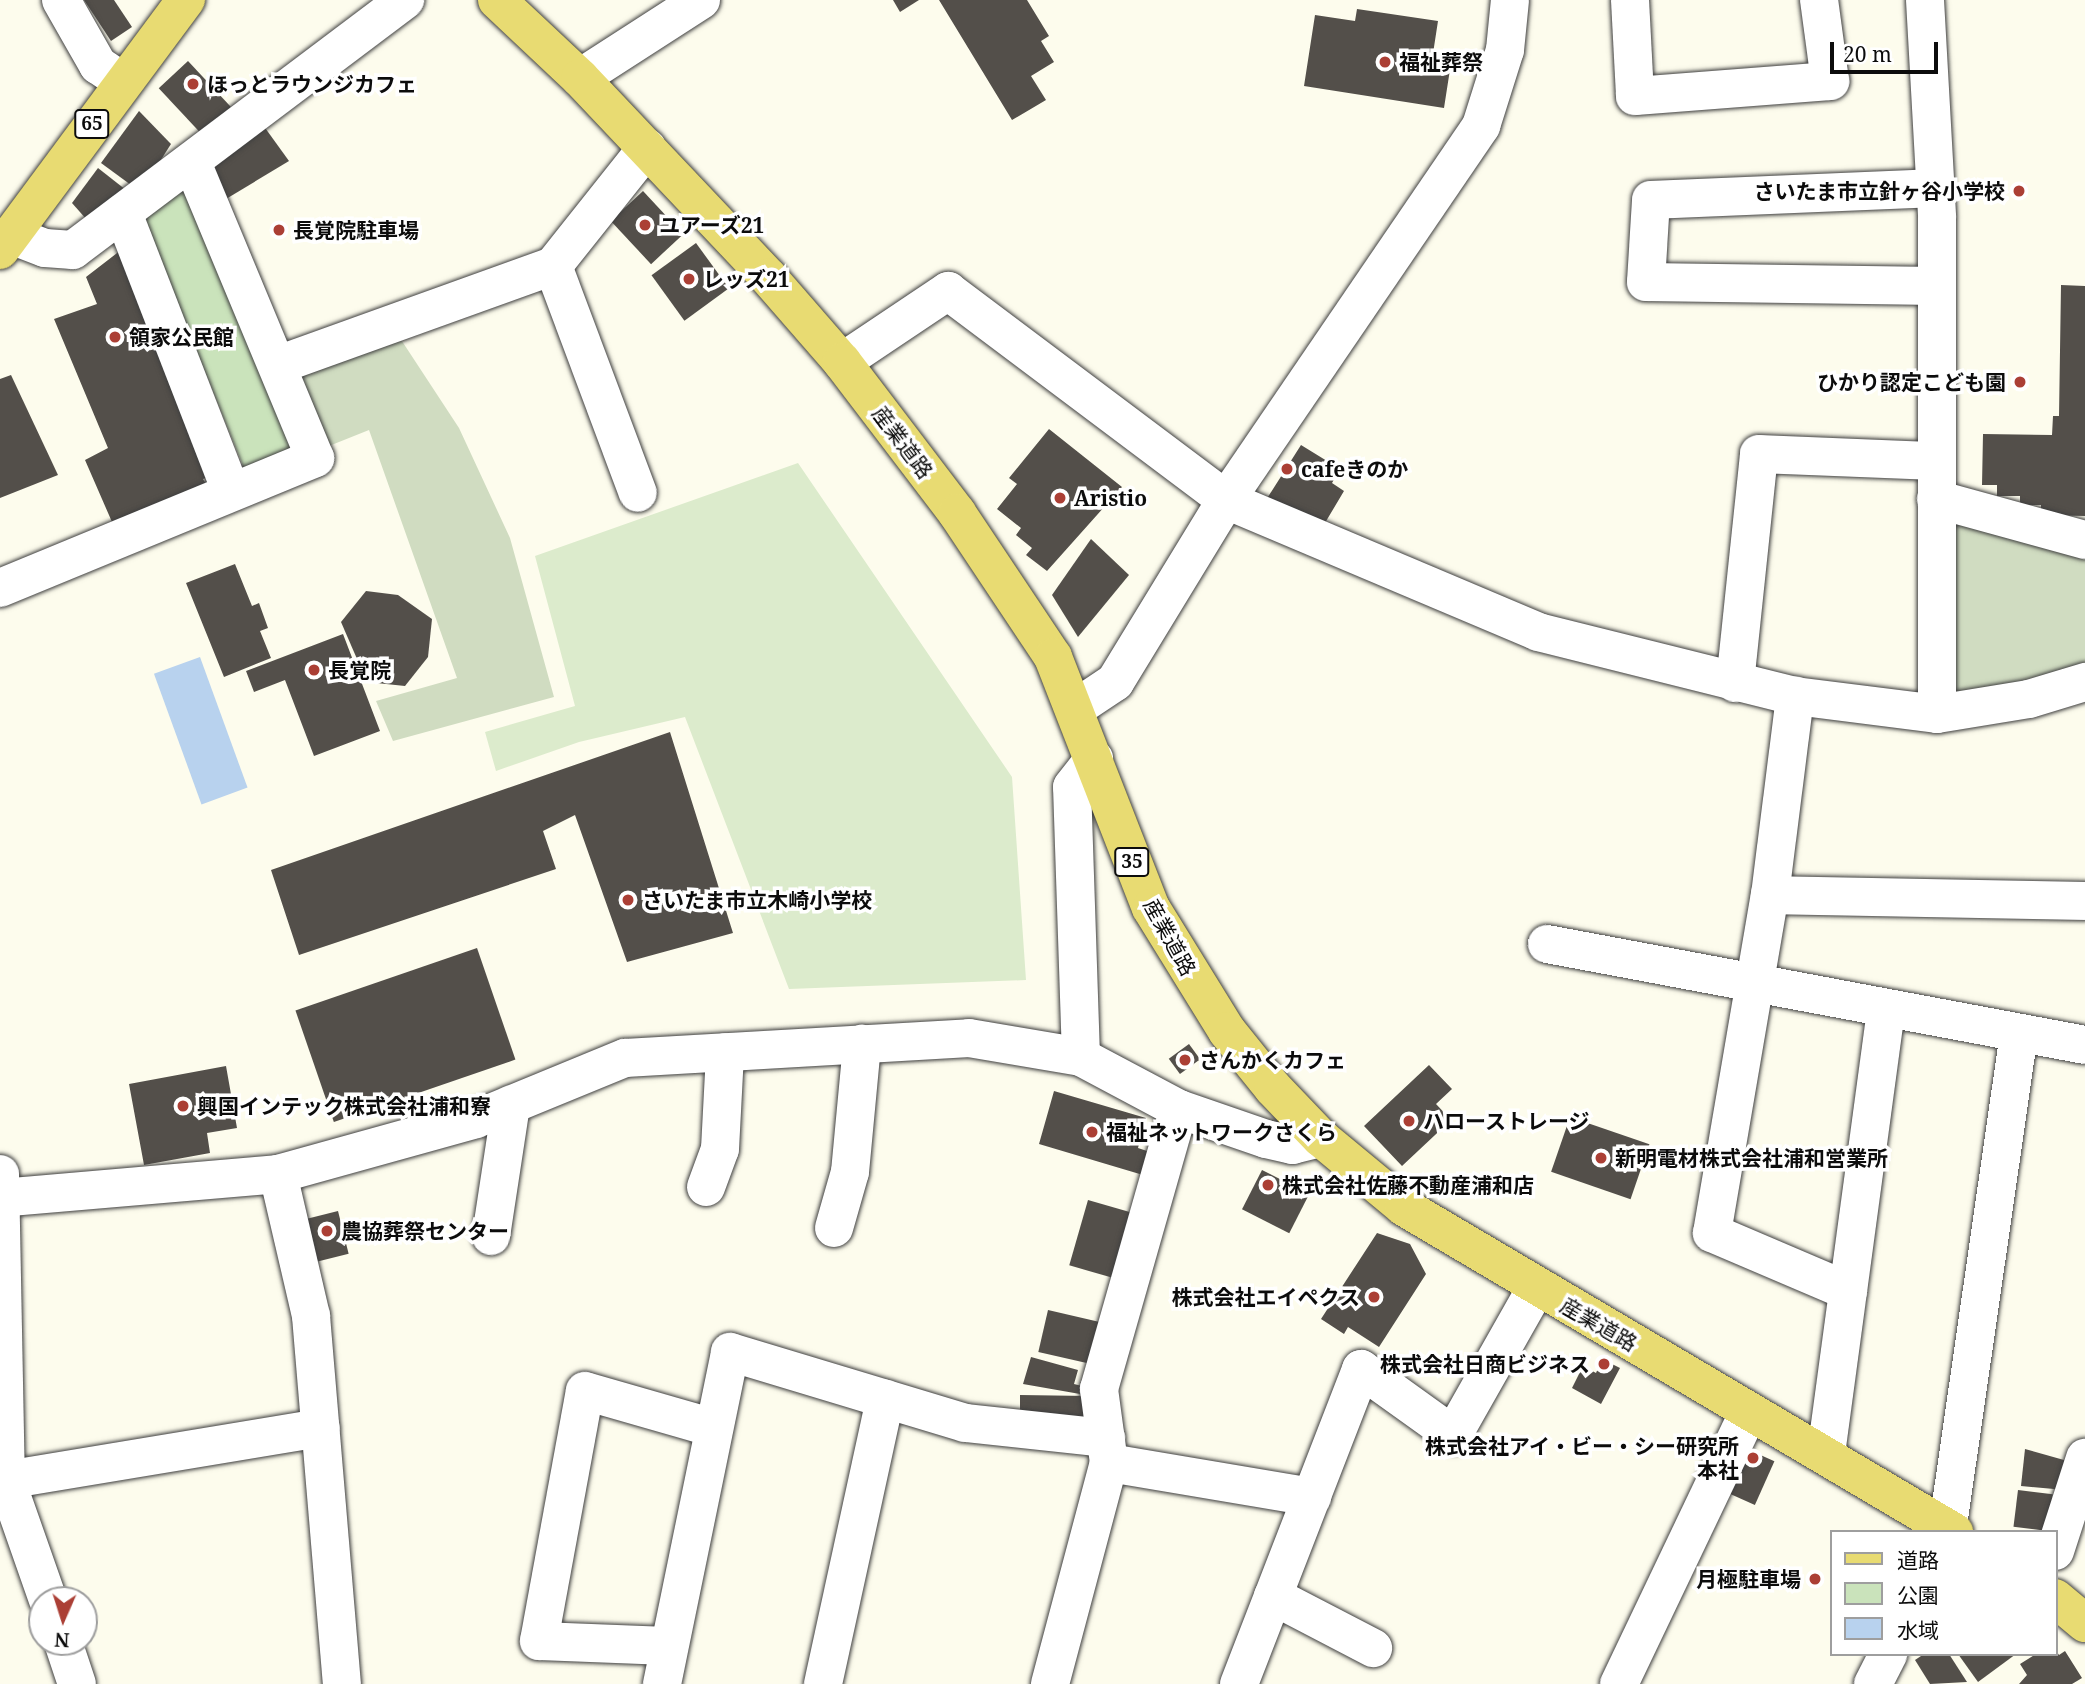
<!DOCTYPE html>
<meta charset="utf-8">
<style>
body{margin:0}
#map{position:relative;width:2085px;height:1684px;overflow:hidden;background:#fdfced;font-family:"Noto Serif","Noto Sans JP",serif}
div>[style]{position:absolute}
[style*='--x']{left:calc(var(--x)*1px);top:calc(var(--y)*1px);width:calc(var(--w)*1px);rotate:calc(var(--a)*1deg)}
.green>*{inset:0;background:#cae3bb;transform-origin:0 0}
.cemetery>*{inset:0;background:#d0dcc1}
.pitch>*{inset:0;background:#dcebcc}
.water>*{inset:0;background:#b8d2ee;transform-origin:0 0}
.building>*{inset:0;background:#534f4a;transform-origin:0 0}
.roads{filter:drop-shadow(0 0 2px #3f3f3f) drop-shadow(0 0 2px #3f3f3f)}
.minor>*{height:38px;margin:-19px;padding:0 19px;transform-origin:19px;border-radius:19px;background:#fff}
.major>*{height:38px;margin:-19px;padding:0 19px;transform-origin:19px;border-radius:19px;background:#e8db72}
.dots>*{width:19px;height:19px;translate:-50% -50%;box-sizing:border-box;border:4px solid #fff;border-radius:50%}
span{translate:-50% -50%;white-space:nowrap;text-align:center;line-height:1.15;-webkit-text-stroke:7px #fff;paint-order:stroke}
.shield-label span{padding:2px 5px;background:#fff;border:2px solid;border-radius:5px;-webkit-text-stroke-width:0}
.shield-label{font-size:19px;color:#0c0c0c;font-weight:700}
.poi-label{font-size:21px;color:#0c0c0c;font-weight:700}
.left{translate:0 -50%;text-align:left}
.right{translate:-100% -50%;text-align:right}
.street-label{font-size:21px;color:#0c0c0c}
.legend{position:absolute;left:1830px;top:1530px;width:228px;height:126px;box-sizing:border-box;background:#fff;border:2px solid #9e9e9e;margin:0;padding:9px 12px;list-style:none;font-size:21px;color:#0c0c0c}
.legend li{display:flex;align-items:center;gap:14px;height:35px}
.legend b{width:35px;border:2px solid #9e9e9e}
.north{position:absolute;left:28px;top:1586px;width:70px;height:70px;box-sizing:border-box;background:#fff;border:2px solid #9e9e9e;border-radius:50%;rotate:183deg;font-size:19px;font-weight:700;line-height:28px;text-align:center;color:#0c0c0c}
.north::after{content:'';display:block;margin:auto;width:24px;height:32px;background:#ab3f35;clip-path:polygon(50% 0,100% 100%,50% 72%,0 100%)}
.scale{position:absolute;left:1830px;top:42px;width:108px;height:32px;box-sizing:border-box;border:4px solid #0c0c0c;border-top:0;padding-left:9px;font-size:21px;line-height:24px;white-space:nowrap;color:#0c0c0c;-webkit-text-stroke:5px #fff;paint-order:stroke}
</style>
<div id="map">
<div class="green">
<i style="left:194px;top:187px;width:289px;height:59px;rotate:68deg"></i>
</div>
<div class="cemetery">
<i style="clip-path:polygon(396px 332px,459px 428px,510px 538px,554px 697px,393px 741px,376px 701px,457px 678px,369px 430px,319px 450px,290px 376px)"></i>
<i style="clip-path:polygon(1951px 522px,2085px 557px,2085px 670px,1959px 700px,1945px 685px)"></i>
</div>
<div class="pitch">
<i style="clip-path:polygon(798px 463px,1012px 777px,1026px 980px,789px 989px,685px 717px,579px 742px,496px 771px,485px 732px,575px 706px,535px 556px)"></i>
</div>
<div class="water">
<i style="left:200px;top:657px;width:139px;height:49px;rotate:70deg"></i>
</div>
<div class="building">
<i style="clip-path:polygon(84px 0,114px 0,132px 27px,111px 41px)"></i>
<i style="clip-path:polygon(893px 0,919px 0,900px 12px)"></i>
<i style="clip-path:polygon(939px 0,1027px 0,1049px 36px,1041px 41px,1054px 62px,1031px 76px,1046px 100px,1012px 120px)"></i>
<i style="clip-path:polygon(1357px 9px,1438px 21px,1432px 60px,1451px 63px,1444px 108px,1304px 86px,1315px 15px,1355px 21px)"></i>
<i style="left:188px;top:61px;width:63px;height:40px;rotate:47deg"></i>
<i style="clip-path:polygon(139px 111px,171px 144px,157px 166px,131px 185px,101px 163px)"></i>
<i style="clip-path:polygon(263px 125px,289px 161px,226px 199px,206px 166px)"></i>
<i style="clip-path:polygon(98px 168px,126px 190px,87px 220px,72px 203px)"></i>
<i style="left:643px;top:191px;width:59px;height:44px;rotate:47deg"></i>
<i style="left:696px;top:243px;width:56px;height:55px;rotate:54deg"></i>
<i style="clip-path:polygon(121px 250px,212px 476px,203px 479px,208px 488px,112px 522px,85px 460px,108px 448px,54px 319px,97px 304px,86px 277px)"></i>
<i style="clip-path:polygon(2061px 285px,2085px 286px,2085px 516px,2041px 515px,2041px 505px,2020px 505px,2020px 496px,1997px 496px,1997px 485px,1982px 485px,1983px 434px,2052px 435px,2053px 416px,2059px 416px)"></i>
<i style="clip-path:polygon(11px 375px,58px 475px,0 498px,0 379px)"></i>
<i style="clip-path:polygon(1049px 429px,1122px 487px,1047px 571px,1026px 555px,1032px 548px,1016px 535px,1021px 528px,997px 509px,1017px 484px,1009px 478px)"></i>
<i style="clip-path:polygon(1301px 445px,1340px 469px,1332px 483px,1344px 491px,1319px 533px,1266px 500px)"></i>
<i style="clip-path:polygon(1091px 539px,1129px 575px,1078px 637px,1052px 595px)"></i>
<i style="clip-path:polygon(235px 564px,252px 606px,259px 603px,268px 628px,260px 631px,271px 658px,224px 677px,186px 583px)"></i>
<i style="clip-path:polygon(366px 591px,398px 595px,432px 619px,428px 657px,405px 686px,367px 682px,341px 622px)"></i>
<i style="clip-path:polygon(343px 634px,380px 731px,314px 756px,285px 680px,254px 692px,246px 671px)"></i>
<i style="clip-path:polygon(670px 732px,733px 933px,627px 962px,575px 815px,543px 831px,556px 869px,299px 955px,271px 870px)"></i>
<i style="left:477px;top:948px;width:118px;height:192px;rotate:71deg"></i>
<i style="left:1189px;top:1044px;width:19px;height:25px;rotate:54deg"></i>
<i style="clip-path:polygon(1429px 1065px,1452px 1089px,1436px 1104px,1451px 1120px,1402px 1166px,1364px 1126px)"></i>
<i style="clip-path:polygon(226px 1066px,237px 1128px,207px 1133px,210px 1153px,144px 1165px,129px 1084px)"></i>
<i style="clip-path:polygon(1054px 1091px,1146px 1118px,1138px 1148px,1150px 1152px,1143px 1175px,1039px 1144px)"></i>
<i style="left:1570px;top:1117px;width:84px;height:58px;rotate:19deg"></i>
<i style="left:1262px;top:1170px;width:53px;height:44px;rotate:27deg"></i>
<i style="left:1088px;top:1200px;width:46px;height:68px;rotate:16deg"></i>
<i style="left:338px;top:1211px;width:44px;height:37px;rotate:76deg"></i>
<i style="clip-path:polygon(1377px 1233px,1410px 1244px,1426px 1274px,1379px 1347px,1348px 1327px,1344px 1334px,1321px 1319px)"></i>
<i style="left:1048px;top:1310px;width:53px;height:43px;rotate:13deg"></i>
<i style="clip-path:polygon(1031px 1357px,1078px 1370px,1074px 1384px,1082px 1386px,1080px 1394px,1023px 1384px)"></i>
<i style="clip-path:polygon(1602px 1359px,1620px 1368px,1601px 1404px,1572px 1388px,1583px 1366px,1596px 1373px)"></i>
<i style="clip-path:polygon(1020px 1395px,1088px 1396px,1087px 1418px,1020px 1413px)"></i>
<i style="left:1747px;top:1449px;width:30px;height:48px;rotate:24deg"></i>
<i style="clip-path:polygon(2025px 1449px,2064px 1460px,2065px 1490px,2021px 1486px)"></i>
<i style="left:2018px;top:1490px;width:35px;height:37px;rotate:7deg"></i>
<i style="clip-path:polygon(2055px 1649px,2059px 1655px,2065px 1651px,2082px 1678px,2072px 1684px,2019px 1684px,2027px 1675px,2020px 1664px,2036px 1654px,2055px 1654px)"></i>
<i style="clip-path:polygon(1924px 1654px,1949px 1654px,1967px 1682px,1930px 1684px,1915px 1660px)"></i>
<i style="clip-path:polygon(1958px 1654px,2016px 1654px,1978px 1682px)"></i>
</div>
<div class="roads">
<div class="minor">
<i style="--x:61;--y:0;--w:75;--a:60.4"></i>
<i style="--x:98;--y:65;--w:30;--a:34"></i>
<i style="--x:1630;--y:0;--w:96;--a:87"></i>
<i style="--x:1635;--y:96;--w:196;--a:-4.4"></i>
<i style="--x:1830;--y:81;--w:82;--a:-97.7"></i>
<i style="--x:1925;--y:0;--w:218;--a:86.8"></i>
<i style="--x:1937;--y:218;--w:496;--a:90"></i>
<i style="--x:580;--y:78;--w:144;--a:-32.8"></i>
<i style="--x:1936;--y:188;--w:285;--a:177.6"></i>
<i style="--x:1651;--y:200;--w:82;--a:93.5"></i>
<i style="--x:1646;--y:282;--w:291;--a:0.8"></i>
<i style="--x:123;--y:213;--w:299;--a:68.8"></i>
<i style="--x:11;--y:235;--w:36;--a:21"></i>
<i style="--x:45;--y:248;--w:28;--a:4"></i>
<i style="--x:73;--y:250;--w:416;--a:-37"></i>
<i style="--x:553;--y:266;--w:242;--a:69.5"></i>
<i style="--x:842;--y:362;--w:128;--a:-33.8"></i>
<i style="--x:948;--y:291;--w:348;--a:36.9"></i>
<i style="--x:1226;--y:500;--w:339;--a:22.9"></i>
<i style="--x:1538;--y:632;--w:265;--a:14"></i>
<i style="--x:1795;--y:696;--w:143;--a:7.2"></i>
<i style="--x:1937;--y:714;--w:93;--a:-9.3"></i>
<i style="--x:2029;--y:699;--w:59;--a:-16.9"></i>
<i style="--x:278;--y:365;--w:292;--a:-19.8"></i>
<i style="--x:553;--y:266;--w:151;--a:-51.5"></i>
<i style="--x:1936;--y:499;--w:155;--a:15.4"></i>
<i style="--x:0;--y:588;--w:341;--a:-22.4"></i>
<i style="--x:315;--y:458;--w:321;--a:-112.6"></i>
<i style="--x:1735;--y:683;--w:230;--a:-84"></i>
<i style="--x:1759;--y:454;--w:177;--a:2.3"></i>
<i style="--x:1076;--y:708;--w:47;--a:-33.7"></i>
<i style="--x:1115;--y:682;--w:213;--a:-58.6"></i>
<i style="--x:1226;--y:500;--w:453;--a:-55.7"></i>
<i style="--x:1481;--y:126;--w:80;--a:-72.5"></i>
<i style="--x:1505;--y:50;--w:50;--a:-84.3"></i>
<i style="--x:1770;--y:895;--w:201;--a:-82.8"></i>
<i style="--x:1547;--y:944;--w:547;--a:10.63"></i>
<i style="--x:1081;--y:1057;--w:270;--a:-91.9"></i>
<i style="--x:1072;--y:787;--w:36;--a:-52"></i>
<i style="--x:0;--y:1174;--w:306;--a:88.9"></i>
<i style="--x:6;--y:1480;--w:127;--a:70.7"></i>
<i style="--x:278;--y:1174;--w:146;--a:76.9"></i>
<i style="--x:311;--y:1316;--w:369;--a:85.2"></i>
<i style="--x:706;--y:1187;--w:40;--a:-69.8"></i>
<i style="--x:720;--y:1149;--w:97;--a:-87"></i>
<i style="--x:0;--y:1198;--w:279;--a:-4.9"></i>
<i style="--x:278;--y:1174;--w:205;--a:-15.5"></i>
<i style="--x:476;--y:1119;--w:161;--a:-22.3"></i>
<i style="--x:625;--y:1058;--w:345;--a:-3.3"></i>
<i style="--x:969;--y:1038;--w:114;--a:9.6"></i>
<i style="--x:1081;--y:1057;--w:111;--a:28"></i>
<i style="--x:1179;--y:1109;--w:92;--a:19"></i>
<i style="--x:1266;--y:1139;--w:27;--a:13"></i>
<i style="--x:1292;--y:1145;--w:30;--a:-14"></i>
<i style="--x:834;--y:1228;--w:58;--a:-74.1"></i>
<i style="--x:850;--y:1172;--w:129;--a:-84.6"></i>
<i style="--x:491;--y:1236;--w:133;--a:-81.3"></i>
<i style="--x:1848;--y:1291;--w:148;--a:-156.9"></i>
<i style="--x:1712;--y:1233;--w:343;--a:-80.3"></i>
<i style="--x:1770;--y:895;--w:315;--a:1.1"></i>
<i style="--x:1826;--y:1454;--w:446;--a:-82.3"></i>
<i style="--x:1109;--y:1463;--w:206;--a:9.5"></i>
<i style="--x:0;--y:1481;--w:325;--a:-9.4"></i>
<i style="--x:1947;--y:1532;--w:504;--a:-81.79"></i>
<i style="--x:2055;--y:1551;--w:98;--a:-72.1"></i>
<i style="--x:1273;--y:1596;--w:113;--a:27.5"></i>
<i style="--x:63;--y:1642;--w:44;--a:71.6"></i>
<i style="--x:668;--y:1646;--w:129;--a:-177.8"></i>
<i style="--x:539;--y:1641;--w:254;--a:-79.6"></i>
<i style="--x:585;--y:1391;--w:134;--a:16"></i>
<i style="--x:662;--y:1684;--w:339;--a:-78.4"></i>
<i style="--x:730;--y:1352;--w:245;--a:16.8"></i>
<i style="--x:965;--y:1423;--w:142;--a:6.1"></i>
<i style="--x:823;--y:1684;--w:292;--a:-77.7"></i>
<i style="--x:1050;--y:1684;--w:229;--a:-75.1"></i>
<i style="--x:1109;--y:1463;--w:75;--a:-97.7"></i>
<i style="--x:1099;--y:1389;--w:291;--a:-74.1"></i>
<i style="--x:1239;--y:1684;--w:338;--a:-68.8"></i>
<i style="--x:1361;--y:1369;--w:113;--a:35.7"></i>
<i style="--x:1453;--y:1435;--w:169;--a:-60.5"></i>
<i style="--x:1619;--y:1684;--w:302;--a:-64.5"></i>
<i style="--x:1873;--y:1684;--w:34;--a:-63"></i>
</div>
<div class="major">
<i style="--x:497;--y:0;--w:114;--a:43.2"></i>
<i style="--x:580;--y:78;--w:275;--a:46.6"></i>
<i style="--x:769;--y:278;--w:111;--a:49"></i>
<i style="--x:842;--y:362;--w:190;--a:52.7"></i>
<i style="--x:957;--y:513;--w:173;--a:56.3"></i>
<i style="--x:1053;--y:657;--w:269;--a:68.7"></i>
<i style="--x:1151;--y:908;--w:145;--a:58.3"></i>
<i style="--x:1227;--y:1031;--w:73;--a:51.1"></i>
<i style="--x:1273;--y:1088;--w:69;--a:46.2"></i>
<i style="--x:1321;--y:1138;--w:108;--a:39.7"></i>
<i style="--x:1404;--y:1207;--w:639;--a:30.58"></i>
<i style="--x:0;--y:250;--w:312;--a:-53.4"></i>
<i style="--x:2055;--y:1598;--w:39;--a:40"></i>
</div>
</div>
<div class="dots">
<i style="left:1385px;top:62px;background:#ab3f35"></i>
<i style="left:193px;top:84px;background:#ab3f35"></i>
<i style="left:2019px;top:191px;background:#ab3f35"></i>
<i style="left:645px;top:225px;background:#ab3f35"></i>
<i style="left:279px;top:230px;background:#ab3f35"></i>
<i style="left:689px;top:279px;background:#ab3f35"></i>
<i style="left:115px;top:337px;background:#ab3f35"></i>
<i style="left:2020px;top:382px;background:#ab3f35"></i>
<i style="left:1287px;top:469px;background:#ab3f35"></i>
<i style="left:1060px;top:498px;background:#ab3f35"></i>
<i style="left:314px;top:670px;background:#ab3f35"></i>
<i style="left:628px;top:900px;background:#ab3f35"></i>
<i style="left:1185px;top:1060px;background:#ab3f35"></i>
<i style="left:183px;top:1106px;background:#ab3f35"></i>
<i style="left:1409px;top:1121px;background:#ab3f35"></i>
<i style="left:1092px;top:1132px;background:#ab3f35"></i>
<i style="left:1601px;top:1158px;background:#ab3f35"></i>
<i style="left:1268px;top:1185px;background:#ab3f35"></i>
<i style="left:327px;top:1231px;background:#ab3f35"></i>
<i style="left:1374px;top:1297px;background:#ab3f35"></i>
<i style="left:1604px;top:1364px;background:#ab3f35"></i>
<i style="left:1753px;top:1458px;background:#ab3f35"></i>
<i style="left:1815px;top:1579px;background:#ab3f35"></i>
</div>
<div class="shield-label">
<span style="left:92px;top:124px">65</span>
<span style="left:1132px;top:862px">35</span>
</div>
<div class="poi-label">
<span class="left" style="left:1399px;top:62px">福祉葬祭</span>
<span class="left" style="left:207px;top:84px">ほっとラウンジカフェ</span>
<span class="right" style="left:2005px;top:191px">さいたま市立針ヶ谷小学校</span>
<span class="left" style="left:659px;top:225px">ユアーズ21</span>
<span class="left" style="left:293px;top:230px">長覚院駐車場</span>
<span class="left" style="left:703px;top:279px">レッズ21</span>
<span class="left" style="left:129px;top:337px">領家公民館</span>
<span class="right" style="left:2006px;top:382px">ひかり認定こども園</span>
<span class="left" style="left:1301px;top:469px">cafeきのか</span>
<span class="left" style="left:1074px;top:498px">Aristio</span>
<span class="left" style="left:328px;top:670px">長覚院</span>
<span class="left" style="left:642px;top:900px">さいたま市立木崎小学校</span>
<span class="left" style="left:1199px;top:1060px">さんかくカフェ</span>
<span class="left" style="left:197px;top:1106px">興国インテック株式会社浦和寮</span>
<span class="left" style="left:1423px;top:1121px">ハローストレージ</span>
<span class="left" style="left:1106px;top:1132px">福祉ネットワークさくら</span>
<span class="left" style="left:1615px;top:1158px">新明電材株式会社浦和営業所</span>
<span class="left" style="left:1282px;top:1185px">株式会社佐藤不動産浦和店</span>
<span class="left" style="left:341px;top:1231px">農協葬祭センター</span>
<span class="right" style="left:1360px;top:1297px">株式会社エイペクス</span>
<span class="right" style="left:1590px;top:1364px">株式会社日商ビジネス</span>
<span class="right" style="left:1739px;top:1458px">株式会社アイ・ビー・シー研究所<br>本社</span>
<span class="right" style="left:1801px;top:1579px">月極駐車場</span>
</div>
<div class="street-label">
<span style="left:903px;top:442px;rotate:53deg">産業道路</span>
<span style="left:1170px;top:937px;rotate:61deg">産業道路</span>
<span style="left:1599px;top:1324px;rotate:30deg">産業道路</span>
</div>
<ul class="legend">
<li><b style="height:9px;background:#e8db72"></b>道路</li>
<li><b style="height:19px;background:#cae3bb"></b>公園</li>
<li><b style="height:19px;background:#b8d2ee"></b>水域</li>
</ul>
<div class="north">N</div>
<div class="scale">20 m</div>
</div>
